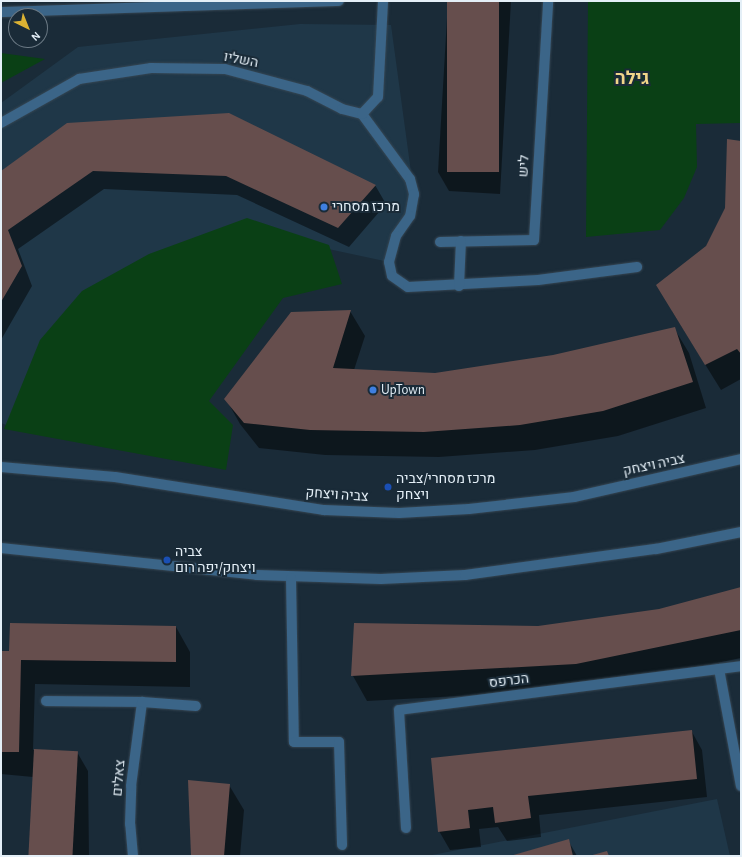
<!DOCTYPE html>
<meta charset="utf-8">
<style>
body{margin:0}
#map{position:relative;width:742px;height:857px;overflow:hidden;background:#1a2b38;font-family:"Alegreya Sans",Heebo,sans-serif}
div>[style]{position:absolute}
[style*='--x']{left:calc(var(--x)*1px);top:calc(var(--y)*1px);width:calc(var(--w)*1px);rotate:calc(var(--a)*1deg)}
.built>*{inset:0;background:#1f3748}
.green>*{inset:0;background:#0a4015}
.shadow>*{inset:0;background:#0007}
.building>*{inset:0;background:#664e4d;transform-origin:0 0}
.roads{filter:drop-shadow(0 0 1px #364653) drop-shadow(0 0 1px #364653)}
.minor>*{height:10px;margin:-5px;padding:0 5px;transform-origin:5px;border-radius:5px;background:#3b6588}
.dots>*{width:11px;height:11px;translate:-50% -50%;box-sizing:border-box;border:2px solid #1a2b38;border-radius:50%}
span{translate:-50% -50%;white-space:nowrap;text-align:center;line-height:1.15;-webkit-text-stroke:4px #1a2b38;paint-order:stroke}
.street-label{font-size:14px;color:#e4eff7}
.poi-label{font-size:14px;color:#e4eff7}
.left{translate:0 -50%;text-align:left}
.district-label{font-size:18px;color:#f1d589;font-weight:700}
.frame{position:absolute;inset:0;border:2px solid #e4eff7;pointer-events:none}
.north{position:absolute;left:8px;top:8px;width:40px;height:40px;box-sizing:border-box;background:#1a2b38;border:1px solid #6b7984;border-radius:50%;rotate:137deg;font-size:11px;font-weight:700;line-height:16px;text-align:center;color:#e4eff7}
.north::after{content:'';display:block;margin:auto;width:14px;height:18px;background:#dbb233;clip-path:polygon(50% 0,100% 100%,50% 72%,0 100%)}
</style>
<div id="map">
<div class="built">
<i style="clip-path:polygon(300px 24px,391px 25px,414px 194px,389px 262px,319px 247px,9px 426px,1px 423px,1px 103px,78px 47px)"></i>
<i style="clip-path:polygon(717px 799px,730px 856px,427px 856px)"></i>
</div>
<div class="green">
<i style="clip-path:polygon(588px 1px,741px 1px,741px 123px,696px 124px,697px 167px,684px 198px,660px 230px,586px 237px)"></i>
<i style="clip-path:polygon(1px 53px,45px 59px,1px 83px)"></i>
<i style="clip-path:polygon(247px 218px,329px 245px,342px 284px,283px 298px,209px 401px,233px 425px,226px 470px,4px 429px,40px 340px,82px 291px,149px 254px)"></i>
</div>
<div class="shadow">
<i style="clip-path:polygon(448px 1px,511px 1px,500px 194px,449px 191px,438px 172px)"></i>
<i style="clip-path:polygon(67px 124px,375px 185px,386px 204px,349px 247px,237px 195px,104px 189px,18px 249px,32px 286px,1px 340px,1px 172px)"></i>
<i style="clip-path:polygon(741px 142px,741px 379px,721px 390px,672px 311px,726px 209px)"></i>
<i style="clip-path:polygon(350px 311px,365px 336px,354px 370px,435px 374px,554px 356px,674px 328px,689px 353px,706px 408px,618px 436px,535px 450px,439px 457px,325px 455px,259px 448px,240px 424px,226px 399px)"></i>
<i style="clip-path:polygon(741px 588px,741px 658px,591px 689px,367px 701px,353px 676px,659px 610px)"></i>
<i style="clip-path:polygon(176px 627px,190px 652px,190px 687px,35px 684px,33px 750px,77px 752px,88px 771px,89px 856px,40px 856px,35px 759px,33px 777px,1px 774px,1px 652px)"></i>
<i style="clip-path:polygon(692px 732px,702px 750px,707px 797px,539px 815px,541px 837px,507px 841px,498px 827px,479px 829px,481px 847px,450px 850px,439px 831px,432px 759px)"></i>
<i style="clip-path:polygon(229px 785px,244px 810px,240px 856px,192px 856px)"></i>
<i style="clip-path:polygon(568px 840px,577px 856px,512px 856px)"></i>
</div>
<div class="building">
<i style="left:447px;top:1px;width:52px;height:171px"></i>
<i style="clip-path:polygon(229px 113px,376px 185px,338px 228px,226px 176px,93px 171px,8px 230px,22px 266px,1px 302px,1px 171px,67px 123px)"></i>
<i style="clip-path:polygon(727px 139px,741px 141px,741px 354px,737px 349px,705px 365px,656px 285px,706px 246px,725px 208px)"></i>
<i style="clip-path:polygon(351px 310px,333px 368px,435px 373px,553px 355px,675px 327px,693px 382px,603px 411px,520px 425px,424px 432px,310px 430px,244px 423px,224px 399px,291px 312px)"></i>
<i style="clip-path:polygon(741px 587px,741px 630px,576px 664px,351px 676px,354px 623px,538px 626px,659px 609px)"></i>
<i style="clip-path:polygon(10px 623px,176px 626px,176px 662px,21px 660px,19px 752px,1px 752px,1px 651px,9px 651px)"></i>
<i style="clip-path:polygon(692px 730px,697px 779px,528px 796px,531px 818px,495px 823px,493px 807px,468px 810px,470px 828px,438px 832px,431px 758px)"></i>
<i style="left:34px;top:749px;width:44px;height:107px;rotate:3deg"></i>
<i style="clip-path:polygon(188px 780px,230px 784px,224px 856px,191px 856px)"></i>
<i style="clip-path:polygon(569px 839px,573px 856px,510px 856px)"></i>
<i style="clip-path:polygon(607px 851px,609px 856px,589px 856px)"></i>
</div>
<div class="roads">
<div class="minor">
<i style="--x:1;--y:12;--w:338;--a:-1.9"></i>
<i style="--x:362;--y:114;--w:81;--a:53.6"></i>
<i style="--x:410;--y:179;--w:16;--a:75"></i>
<i style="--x:414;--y:194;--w:22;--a:100"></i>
<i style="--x:410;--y:216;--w:24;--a:125"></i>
<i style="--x:396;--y:236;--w:27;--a:105"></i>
<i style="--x:389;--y:262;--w:14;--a:78"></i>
<i style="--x:392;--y:276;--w:19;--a:35"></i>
<i style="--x:408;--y:287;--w:130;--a:-3.1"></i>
<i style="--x:538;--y:280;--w:100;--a:-7.5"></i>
<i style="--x:1;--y:123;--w:90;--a:-29.4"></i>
<i style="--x:79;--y:79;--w:73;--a:-8.7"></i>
<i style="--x:151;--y:68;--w:74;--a:0.8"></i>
<i style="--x:225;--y:69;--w:85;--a:15"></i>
<i style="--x:307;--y:91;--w:39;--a:27"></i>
<i style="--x:342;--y:109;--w:21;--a:14"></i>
<i style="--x:362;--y:114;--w:23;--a:-47"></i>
<i style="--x:378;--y:97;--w:96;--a:-87"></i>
<i style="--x:440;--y:242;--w:94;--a:-1.2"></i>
<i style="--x:534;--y:240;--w:239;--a:-86.6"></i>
<i style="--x:459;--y:286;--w:45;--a:-87.5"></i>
<i style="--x:1;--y:467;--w:114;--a:5"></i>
<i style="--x:115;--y:477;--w:212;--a:9"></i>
<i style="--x:324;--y:510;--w:75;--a:2.3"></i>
<i style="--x:399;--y:513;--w:70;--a:-3.3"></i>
<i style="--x:469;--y:509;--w:106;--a:-6.5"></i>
<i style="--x:574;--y:497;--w:171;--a:-12.8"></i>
<i style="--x:1;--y:548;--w:257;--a:6"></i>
<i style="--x:257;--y:575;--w:124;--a:1.8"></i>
<i style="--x:381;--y:579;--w:84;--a:-2.7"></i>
<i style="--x:465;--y:575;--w:193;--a:-7.8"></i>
<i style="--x:656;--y:549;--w:87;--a:-11.3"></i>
<i style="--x:291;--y:578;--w:164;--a:89"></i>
<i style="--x:294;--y:742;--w:45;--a:0"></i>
<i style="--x:339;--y:742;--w:103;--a:88.3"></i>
<i style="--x:719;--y:669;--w:119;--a:79.4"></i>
<i style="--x:46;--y:701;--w:96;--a:0.6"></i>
<i style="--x:406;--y:828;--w:118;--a:-93.4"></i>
<i style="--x:399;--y:710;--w:345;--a:-7.3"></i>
<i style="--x:133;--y:856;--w:32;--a:-95"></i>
<i style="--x:130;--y:824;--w:38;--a:-88"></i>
<i style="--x:131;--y:786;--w:85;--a:-82.5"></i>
<i style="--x:142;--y:702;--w:54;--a:4.2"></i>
</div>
</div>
<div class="dots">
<i style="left:324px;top:207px;background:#3f7fe0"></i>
<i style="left:373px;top:390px;background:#3f7fe0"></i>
<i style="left:388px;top:487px;background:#1a4fb4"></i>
<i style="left:167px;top:560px;background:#1a4fb4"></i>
</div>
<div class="street-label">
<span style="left:241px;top:60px;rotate:11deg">השליו</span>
<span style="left:524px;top:166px;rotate:-87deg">ליש</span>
<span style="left:654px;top:465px;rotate:-12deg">צביה ויצחק</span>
<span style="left:337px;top:495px;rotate:4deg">צביה ויצחק</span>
<span style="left:509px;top:681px;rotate:-7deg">הכרפס</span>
<span style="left:119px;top:778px;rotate:-85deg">צאלים</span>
</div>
<div class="poi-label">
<span class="left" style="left:332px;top:207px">מרכז מסחרי</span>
<span class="left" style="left:381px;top:390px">UpTown</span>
<span class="left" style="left:396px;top:487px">מרכז מסחרי/צביה<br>ויצחק</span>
<span class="left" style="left:175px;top:560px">צביה<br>ויצחק/יפה רום</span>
</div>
<div class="district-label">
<span style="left:632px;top:79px">גילה</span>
</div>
<div class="frame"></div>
<div class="north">N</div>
</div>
